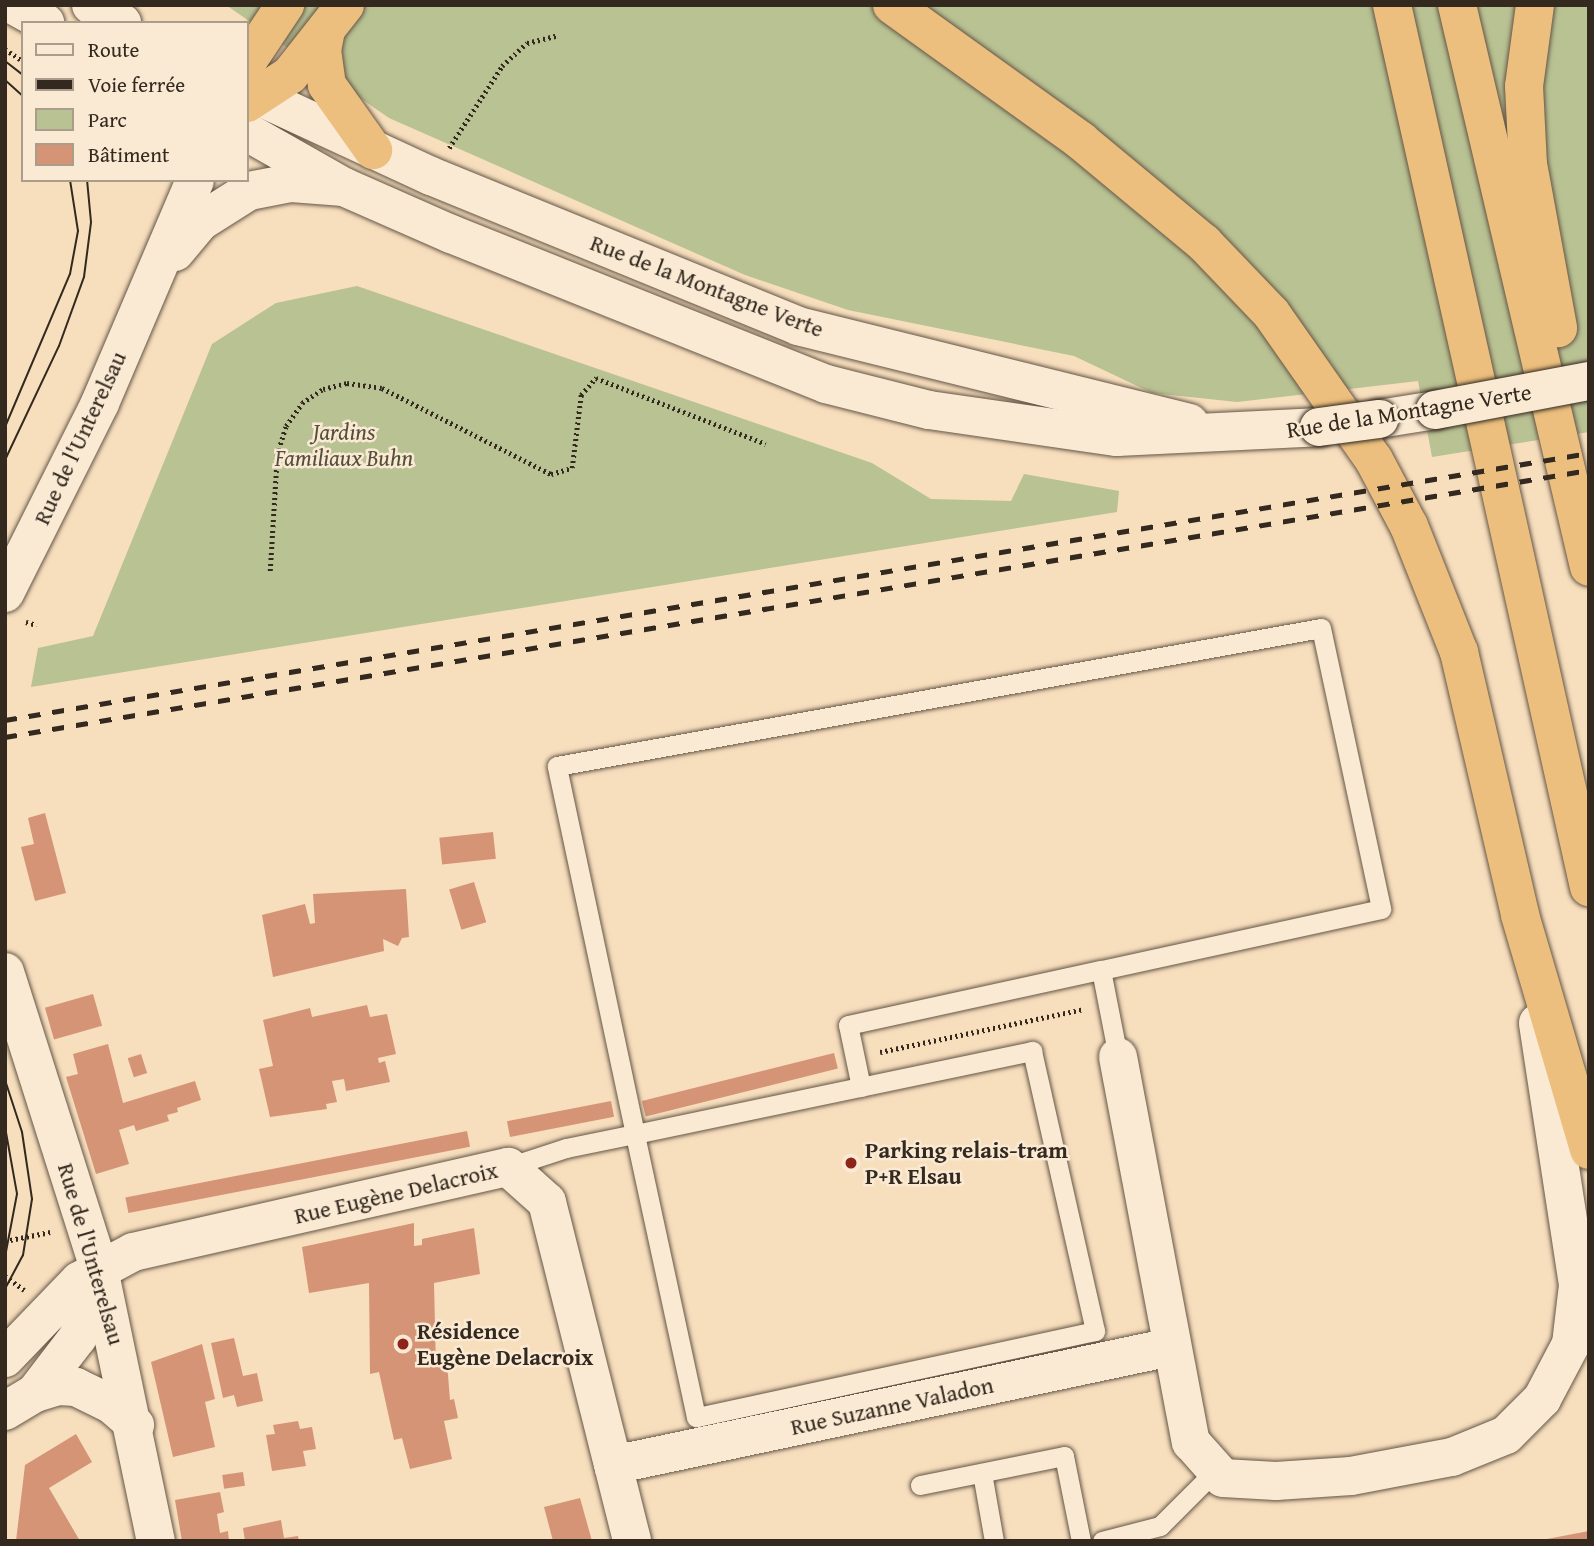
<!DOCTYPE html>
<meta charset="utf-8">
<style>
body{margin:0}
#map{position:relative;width:1594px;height:1546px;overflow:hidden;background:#f7debd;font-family:"Gentium Book Plus",serif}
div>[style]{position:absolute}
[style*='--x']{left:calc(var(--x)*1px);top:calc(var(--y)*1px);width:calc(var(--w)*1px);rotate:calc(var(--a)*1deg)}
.green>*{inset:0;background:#b9c293}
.building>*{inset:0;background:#d49475;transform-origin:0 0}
.path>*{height:4.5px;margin-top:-2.25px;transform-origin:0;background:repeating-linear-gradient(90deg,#33291f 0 2px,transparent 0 5.5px)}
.roads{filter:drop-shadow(0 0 2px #645646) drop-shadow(0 0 2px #645646)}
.lane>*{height:19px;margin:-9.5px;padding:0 9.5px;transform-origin:9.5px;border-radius:9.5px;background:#faead4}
.street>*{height:38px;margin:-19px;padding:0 19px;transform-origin:19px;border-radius:19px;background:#faead4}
.secondary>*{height:38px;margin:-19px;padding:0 19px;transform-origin:19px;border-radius:19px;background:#faead4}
.highway>*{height:38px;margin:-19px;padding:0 19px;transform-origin:19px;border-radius:19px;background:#ecbf7e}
.tram>*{height:2px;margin:-1px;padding:0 1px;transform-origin:1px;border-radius:1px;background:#33291f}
.rail>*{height:5px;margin-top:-2.5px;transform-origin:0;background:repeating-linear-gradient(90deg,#33291f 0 12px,transparent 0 24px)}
.bridges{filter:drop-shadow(0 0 2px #33291f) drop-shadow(0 0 2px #33291f)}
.secondary-bridge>*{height:38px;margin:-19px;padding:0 19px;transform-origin:19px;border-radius:19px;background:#faead4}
.dots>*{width:19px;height:19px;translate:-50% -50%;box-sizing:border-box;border:4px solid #faead4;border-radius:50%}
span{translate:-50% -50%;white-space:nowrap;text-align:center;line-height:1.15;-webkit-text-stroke:5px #faead4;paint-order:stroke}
.street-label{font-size:23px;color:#33291f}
.park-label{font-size:23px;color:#544f3c;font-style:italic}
.poi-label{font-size:23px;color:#33291f;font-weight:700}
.left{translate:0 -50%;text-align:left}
.frame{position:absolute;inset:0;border:7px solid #33291f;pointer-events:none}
.legend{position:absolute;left:21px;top:21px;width:228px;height:161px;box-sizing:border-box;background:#faead4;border:2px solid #aa9d8c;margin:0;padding:9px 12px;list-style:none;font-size:21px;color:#33291f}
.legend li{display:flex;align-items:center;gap:14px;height:35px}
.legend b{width:35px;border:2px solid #aa9d8c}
</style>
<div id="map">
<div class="green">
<i style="clip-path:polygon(226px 5px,1589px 5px,1589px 432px,1432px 457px,1418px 381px,1237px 402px,1152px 393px,1074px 356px,848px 310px,745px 275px,389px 118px)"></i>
<i style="clip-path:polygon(357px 286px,872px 463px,931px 499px,1011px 501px,1024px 474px,1119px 491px,1117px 512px,31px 687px,38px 648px,93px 636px,212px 344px,276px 303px)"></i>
</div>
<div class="building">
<i style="clip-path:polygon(45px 813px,66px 893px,35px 901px,21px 847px,34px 844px,28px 818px)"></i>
<i style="left:493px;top:832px;width:27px;height:54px;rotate:84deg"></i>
<i style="left:474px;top:882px;width:42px;height:26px;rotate:73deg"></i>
<i style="clip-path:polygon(406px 889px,409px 937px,402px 938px,398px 946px,383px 939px,384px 951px,273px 977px,262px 915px,305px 904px,310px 924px,315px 923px,313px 894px)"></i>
<i style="left:93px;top:994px;width:33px;height:50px;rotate:74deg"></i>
<i style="clip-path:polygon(367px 1005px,370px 1017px,387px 1014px,396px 1054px,378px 1058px,379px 1063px,385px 1061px,390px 1082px,346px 1091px,344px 1079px,332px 1081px,337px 1102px,326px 1104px,327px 1109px,270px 1117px,259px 1069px,273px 1066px,263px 1020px,310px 1008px,312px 1017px)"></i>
<i style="clip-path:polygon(108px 1044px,123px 1103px,195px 1081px,201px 1100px,177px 1108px,178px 1112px,167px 1115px,169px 1121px,136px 1131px,134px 1125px,119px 1130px,129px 1164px,96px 1174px,66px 1077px,78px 1074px,73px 1054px)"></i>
<i style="left:834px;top:1053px;width:16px;height:198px;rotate:76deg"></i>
<i style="left:141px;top:1054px;width:20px;height:14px;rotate:72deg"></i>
<i style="left:611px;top:1101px;width:16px;height:106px;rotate:79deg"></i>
<i style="left:467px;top:1131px;width:16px;height:348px;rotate:79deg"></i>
<i style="clip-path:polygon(414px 1223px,414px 1246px,422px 1245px,422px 1239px,474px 1228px,480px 1274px,434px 1283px,436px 1367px,447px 1363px,450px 1400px,454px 1399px,458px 1418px,444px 1421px,452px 1459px,410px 1469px,402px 1438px,394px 1440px,379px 1372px,370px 1374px,369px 1283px,309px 1293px,302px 1247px)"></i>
<i style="clip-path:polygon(234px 1338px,243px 1376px,257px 1373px,263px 1401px,237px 1407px,234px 1395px,223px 1398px,211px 1343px)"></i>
<i style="clip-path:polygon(202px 1344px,215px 1399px,205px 1402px,215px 1447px,173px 1457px,151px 1362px)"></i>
<i style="clip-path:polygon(298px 1421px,300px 1429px,312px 1427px,316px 1449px,303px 1451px,306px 1466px,272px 1471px,266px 1435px,275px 1434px,273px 1425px)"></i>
<i style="clip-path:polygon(76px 1434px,92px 1462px,49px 1488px,80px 1541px,16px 1541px,25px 1465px)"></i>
<i style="left:243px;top:1472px;width:14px;height:21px;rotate:82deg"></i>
<i style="clip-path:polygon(220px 1492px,224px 1512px,217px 1514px,220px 1533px,228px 1531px,229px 1541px,182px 1541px,175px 1500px)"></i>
<i style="clip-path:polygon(580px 1498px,592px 1541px,553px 1541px,544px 1507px)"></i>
<i style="clip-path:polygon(281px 1520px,284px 1538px,298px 1536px,299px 1541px,245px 1541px,243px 1528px)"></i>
<i style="clip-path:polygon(1589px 1531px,1589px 1541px,1548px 1541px,1547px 1539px)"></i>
</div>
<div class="path">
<i style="--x:5;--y:49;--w:22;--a:34"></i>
<i style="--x:449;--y:148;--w:98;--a:-57.1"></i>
<i style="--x:502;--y:66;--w:34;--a:-43"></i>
<i style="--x:527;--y:43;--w:32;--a:-14"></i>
<i style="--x:270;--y:571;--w:116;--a:-86.5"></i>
<i style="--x:277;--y:455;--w:30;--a:-73"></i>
<i style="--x:286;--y:426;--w:28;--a:-55"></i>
<i style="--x:302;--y:403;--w:25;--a:-34"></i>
<i style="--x:323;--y:389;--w:25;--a:-14"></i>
<i style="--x:347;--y:383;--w:35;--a:8"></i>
<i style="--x:382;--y:388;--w:190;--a:27"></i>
<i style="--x:551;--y:474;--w:22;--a:-16"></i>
<i style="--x:572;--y:468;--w:74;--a:-83"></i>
<i style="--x:581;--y:395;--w:23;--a:-49"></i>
<i style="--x:596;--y:378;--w:182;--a:21.2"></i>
<i style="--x:26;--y:622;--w:11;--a:15"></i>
<i style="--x:880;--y:1052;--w:208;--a:-11.9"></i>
<i style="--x:5;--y:1241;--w:46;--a:-11.3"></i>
<i style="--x:5;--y:1276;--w:24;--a:36"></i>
</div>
<div class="roads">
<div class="lane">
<i style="--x:861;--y:1087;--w:63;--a:-101.8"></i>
<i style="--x:848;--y:1025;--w:259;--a:-12.3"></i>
<i style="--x:1101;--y:970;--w:89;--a:78.9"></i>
<i style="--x:508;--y:1167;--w:61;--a:-18.1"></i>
<i style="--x:566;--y:1148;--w:70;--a:-11.5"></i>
<i style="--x:635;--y:1134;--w:406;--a:-11.8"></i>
<i style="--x:1032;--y:1051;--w:287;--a:77.3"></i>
<i style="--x:1095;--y:1331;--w:408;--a:167.8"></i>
<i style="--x:696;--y:1417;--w:289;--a:-102.2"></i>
<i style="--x:635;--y:1134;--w:376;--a:-102"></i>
<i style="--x:557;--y:766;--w:776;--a:-10.24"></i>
<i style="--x:1321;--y:628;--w:287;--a:77.9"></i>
<i style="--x:1381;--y:909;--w:287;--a:167.7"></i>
<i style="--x:982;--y:1473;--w:69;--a:80"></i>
<i style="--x:920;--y:1485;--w:147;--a:-11.4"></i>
<i style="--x:1064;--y:1456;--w:87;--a:78.7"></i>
<i style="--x:1102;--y:1541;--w:60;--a:-14.5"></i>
<i style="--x:1160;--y:1526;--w:79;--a:-45"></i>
</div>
<div class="street">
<i style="--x:175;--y:252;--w:39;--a:-50"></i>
<i style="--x:200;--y:222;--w:58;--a:-32.3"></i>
<i style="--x:249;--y:191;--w:43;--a:-10.8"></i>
<i style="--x:291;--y:183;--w:53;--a:4.3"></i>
<i style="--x:5;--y:593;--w:212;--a:-63.4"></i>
<i style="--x:100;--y:403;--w:242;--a:-66.9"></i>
<i style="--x:5;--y:972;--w:312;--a:72.4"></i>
<i style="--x:99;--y:1269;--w:278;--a:78.2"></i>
<i style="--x:1118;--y:1057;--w:392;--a:79.3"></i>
<i style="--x:1191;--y:1442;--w:48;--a:48.4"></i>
<i style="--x:1223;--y:1478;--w:53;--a:3.2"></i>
<i style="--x:1276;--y:1481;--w:75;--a:-3.8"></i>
<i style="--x:1351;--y:1476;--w:103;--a:-10.7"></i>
<i style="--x:1452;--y:1457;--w:58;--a:-22.2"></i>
<i style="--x:1506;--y:1435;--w:51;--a:-45"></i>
<i style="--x:1542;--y:1399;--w:62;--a:-62.2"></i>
<i style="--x:1571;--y:1344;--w:59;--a:-83.2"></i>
<i style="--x:1578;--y:1285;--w:265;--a:-98.7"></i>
<i style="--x:5;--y:1358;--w:107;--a:-46.1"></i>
<i style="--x:79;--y:1281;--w:61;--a:-28.2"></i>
<i style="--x:133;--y:1252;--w:385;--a:-12.8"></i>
<i style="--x:508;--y:1167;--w:52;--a:41.9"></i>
<i style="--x:547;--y:1202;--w:349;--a:75.9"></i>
<i style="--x:35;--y:1393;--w:24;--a:-17"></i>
<i style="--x:58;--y:1386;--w:18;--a:3"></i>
<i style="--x:76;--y:1387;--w:39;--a:26"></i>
<i style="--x:111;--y:1404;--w:32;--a:41"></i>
<i style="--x:5;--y:1411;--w:35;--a:-31"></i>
<i style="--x:35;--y:1393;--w:71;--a:-52.5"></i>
<i style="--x:78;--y:1337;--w:69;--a:-72.3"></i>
<i style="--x:613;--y:1465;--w:570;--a:-11.94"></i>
</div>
<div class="secondary">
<i style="--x:13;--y:5;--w:37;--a:29"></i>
<i style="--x:91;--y:5;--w:36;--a:30"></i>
<i style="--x:247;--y:91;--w:203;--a:24.8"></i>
<i style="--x:431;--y:176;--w:396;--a:22.2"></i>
<i style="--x:798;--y:326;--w:403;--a:13.9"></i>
<i style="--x:247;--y:132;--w:112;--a:29.6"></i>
<i style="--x:344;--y:187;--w:117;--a:23.7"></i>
<i style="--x:451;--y:234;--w:404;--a:21.8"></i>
<i style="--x:826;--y:384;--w:106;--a:14.2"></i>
<i style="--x:929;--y:410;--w:190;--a:8.2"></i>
<i style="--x:1117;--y:437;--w:202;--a:-2.8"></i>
<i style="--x:1379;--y:419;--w:57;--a:-9.1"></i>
</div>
<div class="highway">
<i style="--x:892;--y:5;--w:233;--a:35.7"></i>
<i style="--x:1081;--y:141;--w:160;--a:39.7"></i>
<i style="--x:1204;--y:243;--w:97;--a:46.3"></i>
<i style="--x:1271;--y:313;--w:179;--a:55"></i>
<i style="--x:1374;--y:460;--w:75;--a:62.1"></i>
<i style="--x:1409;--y:526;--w:136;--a:68.4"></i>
<i style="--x:1459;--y:652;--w:270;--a:76.9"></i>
<i style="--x:1520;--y:915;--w:245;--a:73.6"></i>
<i style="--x:1392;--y:5;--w:904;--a:77.41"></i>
<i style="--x:1457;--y:5;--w:577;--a:76.78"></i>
<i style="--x:1535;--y:5;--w:82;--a:97.7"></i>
<i style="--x:1524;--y:86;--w:78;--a:87.1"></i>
<i style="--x:1528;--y:164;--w:167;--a:79.6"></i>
<i style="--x:326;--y:30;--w:20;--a:101"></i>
<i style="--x:322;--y:50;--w:35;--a:82"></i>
<i style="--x:327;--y:85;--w:80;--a:54.7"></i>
<i style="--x:247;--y:62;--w:69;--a:-56.3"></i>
<i style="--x:247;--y:103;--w:51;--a:-33.1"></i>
<i style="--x:290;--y:75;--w:89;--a:-51.8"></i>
</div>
</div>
<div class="tram">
<i style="--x:5;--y:61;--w:23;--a:38"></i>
<i style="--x:5;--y:80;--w:24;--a:42"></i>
<i style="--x:5;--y:427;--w:166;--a:-67"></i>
<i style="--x:70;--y:274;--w:44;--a:-79.5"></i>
<i style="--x:78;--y:231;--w:52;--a:-98.9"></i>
<i style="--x:5;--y:460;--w:126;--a:-64.7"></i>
<i style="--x:59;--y:346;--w:73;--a:-70.1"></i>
<i style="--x:84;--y:277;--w:55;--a:-82.7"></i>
<i style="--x:91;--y:222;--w:42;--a:-95.4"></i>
<i style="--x:5;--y:1080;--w:55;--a:71.9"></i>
<i style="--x:22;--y:1132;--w:68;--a:81.5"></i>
<i style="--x:32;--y:1199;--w:57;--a:99.1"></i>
<i style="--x:23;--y:1255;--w:38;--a:118"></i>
<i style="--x:5;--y:1127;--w:68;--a:79.8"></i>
<i style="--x:17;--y:1194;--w:64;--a:100.8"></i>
</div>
<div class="rail">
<i style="--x:5;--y:720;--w:1606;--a:-9.57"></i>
<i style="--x:5;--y:737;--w:1606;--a:-9.57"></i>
</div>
<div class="bridges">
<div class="secondary-bridge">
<i style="--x:1435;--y:410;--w:157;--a:-10.7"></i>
<i style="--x:1319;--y:427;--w:61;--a:-7.6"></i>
</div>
</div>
<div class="dots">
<i style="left:851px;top:1163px;background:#8f2418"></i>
<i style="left:403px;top:1344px;background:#8f2418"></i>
</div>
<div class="street-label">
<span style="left:707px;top:286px;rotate:21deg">Rue de la Montagne Verte</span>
<span style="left:1409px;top:411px;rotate:-9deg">Rue de la Montagne Verte</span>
<span style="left:80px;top:438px;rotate:-65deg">Rue de l'Unterelsau</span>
<span style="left:396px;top:1193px;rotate:-13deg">Rue Eugène Delacroix</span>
<span style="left:91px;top:1254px;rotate:74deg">Rue de l'Unterelsau</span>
<span style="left:892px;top:1406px;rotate:-12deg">Rue Suzanne Valadon</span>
</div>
<div class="park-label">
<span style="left:344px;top:445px">Jardins<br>Familiaux Buhn</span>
</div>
<div class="poi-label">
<span class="left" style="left:865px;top:1163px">Parking relais-tram<br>P+R Elsau</span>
<span class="left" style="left:417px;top:1344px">Résidence<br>Eugène Delacroix</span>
</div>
<div class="frame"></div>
<ul class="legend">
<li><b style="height:9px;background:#faead4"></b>Route</li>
<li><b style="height:9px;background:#33291f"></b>Voie ferrée</li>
<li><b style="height:19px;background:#b9c293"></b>Parc</li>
<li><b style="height:19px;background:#d49475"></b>Bâtiment</li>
</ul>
</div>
